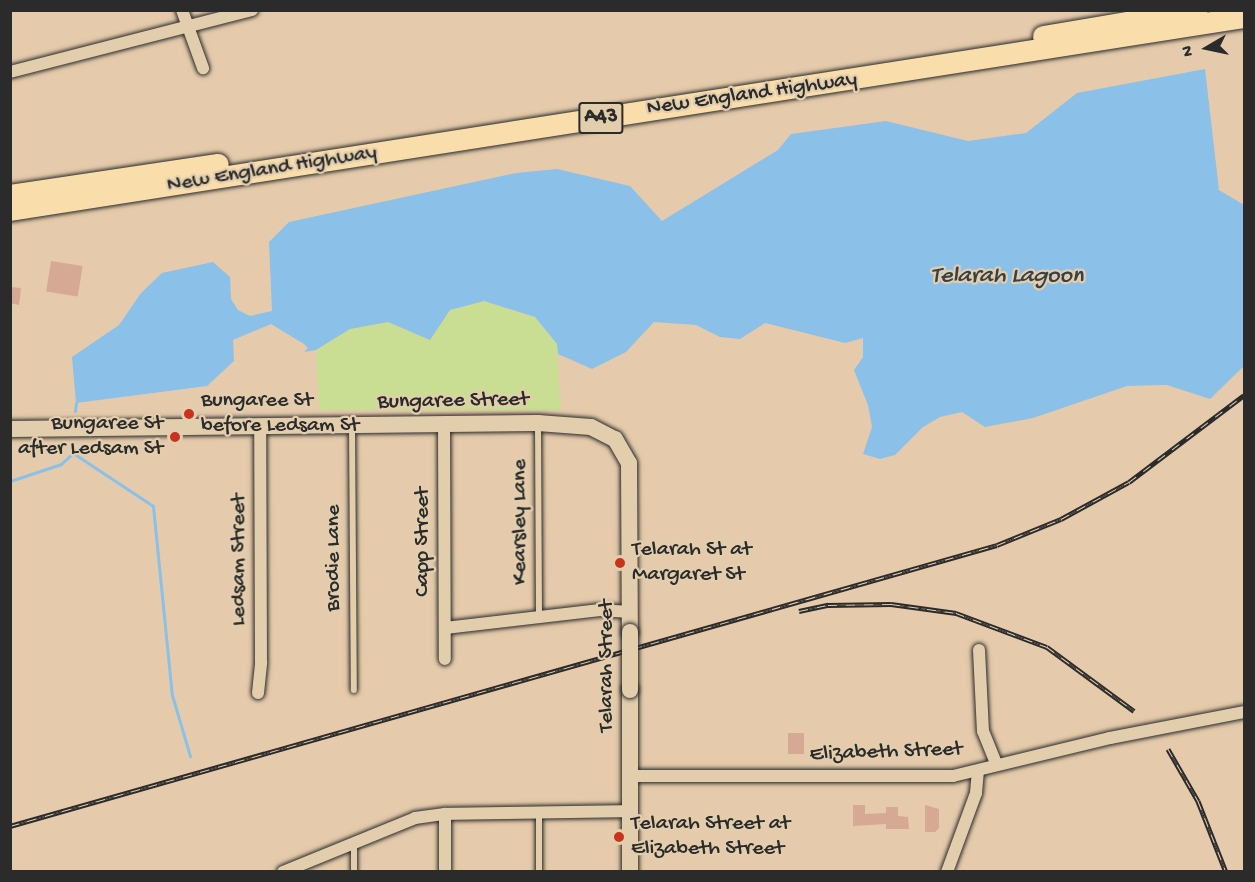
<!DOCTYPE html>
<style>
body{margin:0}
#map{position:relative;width:1255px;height:882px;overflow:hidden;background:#e5cbab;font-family:"Gochi Hand",sans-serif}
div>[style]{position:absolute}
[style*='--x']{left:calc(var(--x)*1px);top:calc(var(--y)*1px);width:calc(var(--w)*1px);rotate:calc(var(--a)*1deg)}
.green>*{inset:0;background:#cade93}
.water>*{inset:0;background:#8bc0e8}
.stream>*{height:3px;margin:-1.5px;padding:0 1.5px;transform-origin:1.5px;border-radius:1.5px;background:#8bc0e8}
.building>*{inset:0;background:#d6a994;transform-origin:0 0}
.roads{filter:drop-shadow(0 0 2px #2b2b2b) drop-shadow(0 0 2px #2b2b2b)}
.lane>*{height:6px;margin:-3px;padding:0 3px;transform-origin:3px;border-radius:3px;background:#e2cead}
.street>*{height:12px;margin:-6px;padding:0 6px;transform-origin:6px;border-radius:6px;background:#e2cead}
.secondary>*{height:16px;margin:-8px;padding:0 8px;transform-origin:8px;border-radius:8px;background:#e2cead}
.highway>*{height:21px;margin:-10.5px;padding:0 10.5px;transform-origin:10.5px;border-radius:10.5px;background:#f9deab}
.rail>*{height:5px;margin-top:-2.5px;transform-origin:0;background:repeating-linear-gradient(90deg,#e2cead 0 9px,#2b2b2b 0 18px);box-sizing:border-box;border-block:2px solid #2b2b2b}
.bridges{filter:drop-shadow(0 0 2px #2b2b2b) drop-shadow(0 0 2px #2b2b2b)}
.secondary-bridge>*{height:16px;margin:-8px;padding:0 8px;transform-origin:8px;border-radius:8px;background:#e2cead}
.dots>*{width:16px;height:16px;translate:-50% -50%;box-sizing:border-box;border:3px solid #e2cead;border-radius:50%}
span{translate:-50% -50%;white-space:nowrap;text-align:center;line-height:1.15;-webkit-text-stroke:4.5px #e2cead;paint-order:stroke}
.shield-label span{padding:2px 4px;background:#e2cead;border:2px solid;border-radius:4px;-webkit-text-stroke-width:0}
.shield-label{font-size:21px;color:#2b2b2b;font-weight:700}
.street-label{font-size:22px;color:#2b2b2b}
.poi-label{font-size:22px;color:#2b2b2b}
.left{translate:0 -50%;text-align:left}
.right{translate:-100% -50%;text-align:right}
.water-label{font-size:24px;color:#394147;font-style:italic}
.frame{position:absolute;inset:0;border:12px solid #2b2b2b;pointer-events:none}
.north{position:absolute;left:1177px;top:18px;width:60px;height:60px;-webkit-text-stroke:4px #e2cead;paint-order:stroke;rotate:261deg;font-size:16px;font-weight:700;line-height:24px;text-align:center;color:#2b2b2b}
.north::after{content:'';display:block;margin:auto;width:21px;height:27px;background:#2b2b2b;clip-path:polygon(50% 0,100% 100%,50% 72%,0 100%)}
</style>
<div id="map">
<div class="green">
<i style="clip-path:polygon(484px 301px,535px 317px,557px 344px,561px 410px,319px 410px,316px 350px,350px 329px,388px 322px,430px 340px,450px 310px)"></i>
</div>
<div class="water">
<i style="clip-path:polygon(1205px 69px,1219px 190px,1244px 205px,1244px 366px,1210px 399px,1167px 385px,1127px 386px,1033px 418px,985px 427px,962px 412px,940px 417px,923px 427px,895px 455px,880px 459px,863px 454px,872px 427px,868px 405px,854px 370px,863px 357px,863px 338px,845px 343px,765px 323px,740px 339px,720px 337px,696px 325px,654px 322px,626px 352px,592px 369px,558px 354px,557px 344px,535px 317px,484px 301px,450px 310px,430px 340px,388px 322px,350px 329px,316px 350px,304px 352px,308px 348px,304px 344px,271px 324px,233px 340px,234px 361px,207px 386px,76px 403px,72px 357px,119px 325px,141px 293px,162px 273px,213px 262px,230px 277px,231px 299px,238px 310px,250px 316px,272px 311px,269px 242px,289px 222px,516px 173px,557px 169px,630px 186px,662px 221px,778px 150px,791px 134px,886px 121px,968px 141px,1026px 133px,1077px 93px)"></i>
</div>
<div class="stream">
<i style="--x:75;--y:411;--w:8;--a:-83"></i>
<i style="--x:73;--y:453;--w:96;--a:33.5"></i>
<i style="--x:153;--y:506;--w:190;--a:84.3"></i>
<i style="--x:172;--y:695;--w:64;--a:73.6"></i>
<i style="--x:10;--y:481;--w:54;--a:-18.4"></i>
<i style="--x:61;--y:464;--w:16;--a:-43"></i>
<i style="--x:73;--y:453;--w:8;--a:-83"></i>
</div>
<div class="building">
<i style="left:51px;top:261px;width:32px;height:31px;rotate:9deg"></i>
<i style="clip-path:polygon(10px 287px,21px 288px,19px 305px,10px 303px)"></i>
<i style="left:804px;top:733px;width:21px;height:16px;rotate:90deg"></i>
<i style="clip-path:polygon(853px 805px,865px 805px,865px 814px,886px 813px,886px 807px,898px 807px,898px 816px,908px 817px,909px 829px,886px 829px,886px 824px,853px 826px)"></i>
<i style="clip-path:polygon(925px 805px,939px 809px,939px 828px,935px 832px,925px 832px)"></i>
</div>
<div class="roads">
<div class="lane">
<i style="--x:538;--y:425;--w:194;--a:89.7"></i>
<i style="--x:352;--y:426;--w:264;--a:89.6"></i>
<i style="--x:539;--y:814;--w:58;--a:90"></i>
<i style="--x:354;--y:844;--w:28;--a:90"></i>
</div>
<div class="street">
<i style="--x:182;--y:10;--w:62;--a:70.1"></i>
<i style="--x:10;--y:72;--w:250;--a:-14.4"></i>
<i style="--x:444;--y:425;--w:234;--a:89.8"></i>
<i style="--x:445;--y:628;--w:156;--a:-6.6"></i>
<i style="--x:600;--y:610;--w:30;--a:4"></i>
<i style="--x:979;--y:650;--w:81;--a:87.2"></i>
<i style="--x:983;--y:731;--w:35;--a:68"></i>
<i style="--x:258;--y:693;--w:31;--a:-84"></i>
<i style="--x:261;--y:662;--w:236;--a:-90.2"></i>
<i style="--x:631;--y:776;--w:322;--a:0"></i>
<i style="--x:953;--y:776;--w:162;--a:-13.6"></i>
<i style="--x:1110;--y:738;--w:136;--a:-11"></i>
<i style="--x:445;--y:814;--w:58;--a:90"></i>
<i style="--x:283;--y:872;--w:143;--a:-22.2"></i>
<i style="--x:415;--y:818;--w:30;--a:-8"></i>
<i style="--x:445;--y:814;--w:186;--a:-0.9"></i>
<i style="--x:947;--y:872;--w:84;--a:-69.8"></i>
<i style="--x:976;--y:793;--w:22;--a:-85"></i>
</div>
<div class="secondary">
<i style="--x:10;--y:429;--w:528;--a:-0.65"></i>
<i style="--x:538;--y:423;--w:53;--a:4.3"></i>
<i style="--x:591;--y:427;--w:27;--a:27"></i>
<i style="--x:615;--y:439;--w:28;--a:60"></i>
<i style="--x:629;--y:463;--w:169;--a:89.7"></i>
<i style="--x:630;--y:690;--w:182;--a:90"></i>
</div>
<div class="highway">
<i style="--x:1043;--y:36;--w:156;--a:-9.6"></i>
<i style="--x:10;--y:195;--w:210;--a:-8.5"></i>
<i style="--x:10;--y:210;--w:1249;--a:-8.89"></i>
</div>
</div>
<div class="rail">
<i style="--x:799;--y:611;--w:30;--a:-12"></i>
<i style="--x:828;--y:605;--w:63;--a:-0.9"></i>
<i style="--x:891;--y:604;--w:66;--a:7.9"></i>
<i style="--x:956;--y:613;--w:97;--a:20.5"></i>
<i style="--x:1047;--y:647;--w:108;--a:36.3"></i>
<i style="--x:1168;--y:749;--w:60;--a:60"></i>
<i style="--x:1198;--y:801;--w:76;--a:68.5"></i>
<i style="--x:10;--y:826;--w:1026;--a:-15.89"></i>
<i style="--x:997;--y:545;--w:69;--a:-22.1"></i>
<i style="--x:1061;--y:519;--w:77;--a:-28.6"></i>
<i style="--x:1129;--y:482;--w:144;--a:-37.1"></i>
</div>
<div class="bridges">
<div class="secondary-bridge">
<i style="--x:630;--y:690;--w:58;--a:-90"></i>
</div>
</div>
<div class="dots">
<i style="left:189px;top:414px;background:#c8321e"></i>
<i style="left:175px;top:437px;background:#c8321e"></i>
<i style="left:620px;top:563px;background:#c8321e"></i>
<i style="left:619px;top:837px;background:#c8321e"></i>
</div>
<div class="shield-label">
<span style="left:601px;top:118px">A43</span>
</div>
<div class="street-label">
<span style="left:752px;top:95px;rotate:-8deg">New England Highway</span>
<span style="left:272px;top:170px;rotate:-9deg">New England Highway</span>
<span style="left:453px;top:402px;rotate:-1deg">Bungaree Street</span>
<span style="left:521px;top:522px;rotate:-90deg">Kearsley Lane</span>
<span style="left:424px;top:542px;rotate:-90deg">Capp Street</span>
<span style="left:335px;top:558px;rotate:-90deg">Brodie Lane</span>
<span style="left:240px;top:560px;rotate:-90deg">Ledsam Street</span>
<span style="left:608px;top:666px;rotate:-90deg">Telarah Street</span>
<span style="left:886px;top:753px;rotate:-2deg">Elizabeth Street</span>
</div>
<div class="poi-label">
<span class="left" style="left:201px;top:414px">Bungaree St<br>before Ledsam St</span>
<span class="right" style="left:163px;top:437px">Bungaree St<br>after Ledsam St</span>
<span class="left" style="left:632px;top:563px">Telarah St at<br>Margaret St</span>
<span class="left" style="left:631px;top:837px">Telarah Street at<br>Elizabeth Street</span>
</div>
<div class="water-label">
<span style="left:1007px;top:277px">Telarah Lagoon</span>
</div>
<div class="frame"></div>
<div class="north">N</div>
</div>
